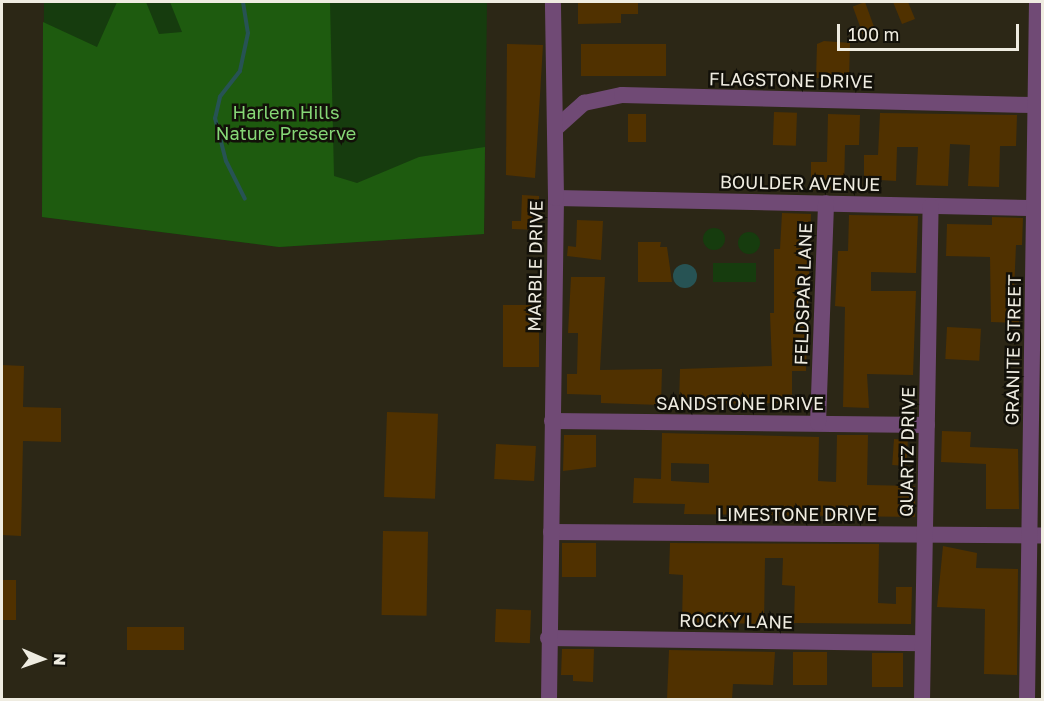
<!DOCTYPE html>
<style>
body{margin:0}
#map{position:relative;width:1044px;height:701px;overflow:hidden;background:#2c2716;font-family:"Golos Text",sans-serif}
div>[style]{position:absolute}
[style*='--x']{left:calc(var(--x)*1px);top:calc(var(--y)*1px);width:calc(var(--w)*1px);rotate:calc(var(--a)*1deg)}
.green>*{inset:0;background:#163c0e;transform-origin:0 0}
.round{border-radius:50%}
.forest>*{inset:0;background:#1e5b0f}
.water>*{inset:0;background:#275354}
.stream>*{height:4px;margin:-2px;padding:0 2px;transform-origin:2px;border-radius:2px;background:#275354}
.building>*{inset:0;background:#503100;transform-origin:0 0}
.minor>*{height:16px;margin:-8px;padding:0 8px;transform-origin:8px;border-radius:8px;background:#704a75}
span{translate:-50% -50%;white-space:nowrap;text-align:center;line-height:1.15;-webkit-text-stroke:5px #121009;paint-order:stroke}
.street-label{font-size:18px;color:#efece1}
.park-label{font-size:18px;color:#86d776}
.frame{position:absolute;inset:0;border:3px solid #efece1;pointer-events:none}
.north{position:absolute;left:12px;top:629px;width:60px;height:60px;-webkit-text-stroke:4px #121009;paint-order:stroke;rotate:92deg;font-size:16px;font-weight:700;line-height:24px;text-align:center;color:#efece1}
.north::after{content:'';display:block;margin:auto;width:21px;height:27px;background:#efece1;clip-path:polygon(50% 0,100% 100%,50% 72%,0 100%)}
.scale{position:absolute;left:837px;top:24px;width:182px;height:27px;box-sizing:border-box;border:3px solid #efece1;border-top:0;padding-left:8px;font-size:18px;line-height:21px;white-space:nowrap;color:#efece1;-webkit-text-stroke:4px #121009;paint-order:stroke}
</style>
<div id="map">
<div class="green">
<i style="clip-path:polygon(44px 2px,487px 2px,484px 234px,279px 247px,42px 217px)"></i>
<i class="round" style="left:703px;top:228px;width:22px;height:22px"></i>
<i class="round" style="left:738px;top:232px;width:22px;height:22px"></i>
<i style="left:713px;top:263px;width:43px;height:19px"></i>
</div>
<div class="forest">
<i style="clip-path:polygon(117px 2px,146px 2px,159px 34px,182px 32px,170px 2px,330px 2px,334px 176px,357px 183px,419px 157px,485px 147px,484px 234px,279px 247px,42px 217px,43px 22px,97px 47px)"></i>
</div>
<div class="water">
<i class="round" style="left:673px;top:264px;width:24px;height:24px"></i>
</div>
<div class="stream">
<i style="--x:243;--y:2;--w:31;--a:81"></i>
<i style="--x:248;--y:33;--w:39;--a:102"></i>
<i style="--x:240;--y:71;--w:33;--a:128"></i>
<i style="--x:220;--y:97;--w:22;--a:103"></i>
<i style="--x:215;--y:118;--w:44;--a:75.7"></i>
<i style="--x:226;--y:161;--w:42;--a:63.4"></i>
</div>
<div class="building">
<i style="clip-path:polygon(578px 2px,638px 2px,638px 14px,621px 14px,621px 23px,578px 24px)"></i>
<i style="left:865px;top:2px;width:29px;height:13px;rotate:70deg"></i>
<i style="clip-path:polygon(893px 2px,908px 2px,915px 19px,902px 24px)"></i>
<i style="clip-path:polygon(824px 41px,850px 43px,849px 79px,816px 78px,817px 44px)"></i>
<i style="clip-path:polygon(507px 44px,543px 45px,535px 178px,506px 175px)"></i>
<i style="left:581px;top:44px;width:85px;height:32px"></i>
<i style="left:774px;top:112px;width:23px;height:33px;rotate:2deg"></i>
<i style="clip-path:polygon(880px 113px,1017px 115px,1016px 146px,1000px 146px,999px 187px,968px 186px,970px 145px,950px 144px,948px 186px,916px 185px,918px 147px,897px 147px,896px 181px,864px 179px,864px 155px,878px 155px)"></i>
<i style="left:628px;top:114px;width:18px;height:28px"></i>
<i style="clip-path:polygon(828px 114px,860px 115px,859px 145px,845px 145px,844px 190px,811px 190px,811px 162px,827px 162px)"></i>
<i style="clip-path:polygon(522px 195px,539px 196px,539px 230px,512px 229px,512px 221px,521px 221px)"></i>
<i style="clip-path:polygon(782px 213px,811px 214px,806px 371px,792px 371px,792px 403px,679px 404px,680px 369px,772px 366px,770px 313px,774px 313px,774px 249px,780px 249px)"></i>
<i style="clip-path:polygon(849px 215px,918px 216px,916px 273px,871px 272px,871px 291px,916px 291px,913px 375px,867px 374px,869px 408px,843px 407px,845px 307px,835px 306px,838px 251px,848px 251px)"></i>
<i style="clip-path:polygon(992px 217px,1023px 218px,1022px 245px,1016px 245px,1014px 291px,1019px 291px,1019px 323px,991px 322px,990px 257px,946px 256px,947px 224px,992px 225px)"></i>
<i style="clip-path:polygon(577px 220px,603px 221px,601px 260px,567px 256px,568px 246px,576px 247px)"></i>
<i style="clip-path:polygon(638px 242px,661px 242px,660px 247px,667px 247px,672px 282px,638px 282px)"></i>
<i style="clip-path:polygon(571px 277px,605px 277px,600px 370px,662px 369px,661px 405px,601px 403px,601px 395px,567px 394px,567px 374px,577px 374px,578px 333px,568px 333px)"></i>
<i style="left:503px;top:305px;width:36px;height:62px"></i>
<i style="left:947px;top:327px;width:34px;height:32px;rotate:3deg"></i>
<i style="clip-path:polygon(2px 365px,24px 366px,23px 407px,61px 408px,61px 442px,23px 441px,21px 536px,2px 535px)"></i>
<i style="left:387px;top:412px;width:51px;height:85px;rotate:2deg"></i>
<i style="clip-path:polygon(942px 431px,971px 432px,970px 447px,1018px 449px,1019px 509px,986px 509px,986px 464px,941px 462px)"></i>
<i style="clip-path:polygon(evenodd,662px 433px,819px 437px,818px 481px,836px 482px,837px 435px,868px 435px,867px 485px,915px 486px,915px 517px,684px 514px,685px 504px,633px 503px,634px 478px,661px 479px,662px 433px,671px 463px,709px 464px,709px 483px,671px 481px,671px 463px)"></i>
<i style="clip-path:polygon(564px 435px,596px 435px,596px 467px,563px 471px)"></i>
<i style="left:894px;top:439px;width:14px;height:26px;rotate:4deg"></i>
<i style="left:496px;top:444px;width:40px;height:35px;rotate:3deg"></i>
<i style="left:383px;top:531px;width:45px;height:84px;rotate:1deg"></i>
<i style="left:562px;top:543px;width:34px;height:34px"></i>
<i style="clip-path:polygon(670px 543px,879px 544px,878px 603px,896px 604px,896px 587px,912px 587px,911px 624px,794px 623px,795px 586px,782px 585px,783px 558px,765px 558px,764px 624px,682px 622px,683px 575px,669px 574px)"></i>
<i style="clip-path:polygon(943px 546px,977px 553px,976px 568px,1018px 569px,1017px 675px,984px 674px,985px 609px,937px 607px)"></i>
<i style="left:2px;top:580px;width:14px;height:40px"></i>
<i style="left:496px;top:609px;width:35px;height:33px;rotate:2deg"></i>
<i style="left:127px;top:627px;width:57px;height:23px"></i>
<i style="clip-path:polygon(562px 649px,594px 649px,593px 682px,573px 681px,573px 675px,561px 675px)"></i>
<i style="clip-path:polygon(669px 650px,775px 652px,773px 685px,733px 684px,732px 699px,667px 699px)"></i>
<i style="left:793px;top:652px;width:34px;height:33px"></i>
<i style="left:872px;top:653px;width:31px;height:34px"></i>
</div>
<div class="minor">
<i style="--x:556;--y:128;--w:38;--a:-42"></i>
<i style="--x:584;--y:103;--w:39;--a:-12"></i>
<i style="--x:622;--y:95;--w:413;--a:1.4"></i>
<i style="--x:556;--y:198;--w:486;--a:1.2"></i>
<i style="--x:552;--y:421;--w:375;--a:0.6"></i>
<i style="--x:818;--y:423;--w:220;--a:-87.9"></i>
<i style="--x:551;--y:532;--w:491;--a:0.4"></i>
<i style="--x:548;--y:638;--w:375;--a:0.8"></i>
<i style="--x:549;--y:700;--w:502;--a:-89.2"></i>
<i style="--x:556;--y:198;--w:196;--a:-90.9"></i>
<i style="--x:922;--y:700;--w:494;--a:-89"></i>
<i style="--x:1027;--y:700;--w:698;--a:-89.18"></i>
</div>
<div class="street-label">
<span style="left:791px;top:80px;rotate:1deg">FLAGSTONE DRIVE</span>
<span style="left:800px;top:183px;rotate:1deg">BOULDER AVENUE</span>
<span style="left:535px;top:266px;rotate:-89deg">MARBLE DRIVE</span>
<span style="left:803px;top:294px;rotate:-88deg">FELDSPAR LANE</span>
<span style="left:1013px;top:350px;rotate:-89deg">GRANITE STREET</span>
<span style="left:740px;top:403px">SANDSTONE DRIVE</span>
<span style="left:907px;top:452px;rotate:-89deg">QUARTZ DRIVE</span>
<span style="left:797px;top:514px">LIMESTONE DRIVE</span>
<span style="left:736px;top:621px;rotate:1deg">ROCKY LANE</span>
</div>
<div class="park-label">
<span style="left:286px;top:123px">Harlem Hills<br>Nature Preserve</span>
</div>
<div class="frame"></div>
<div class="north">N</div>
<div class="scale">100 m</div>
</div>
